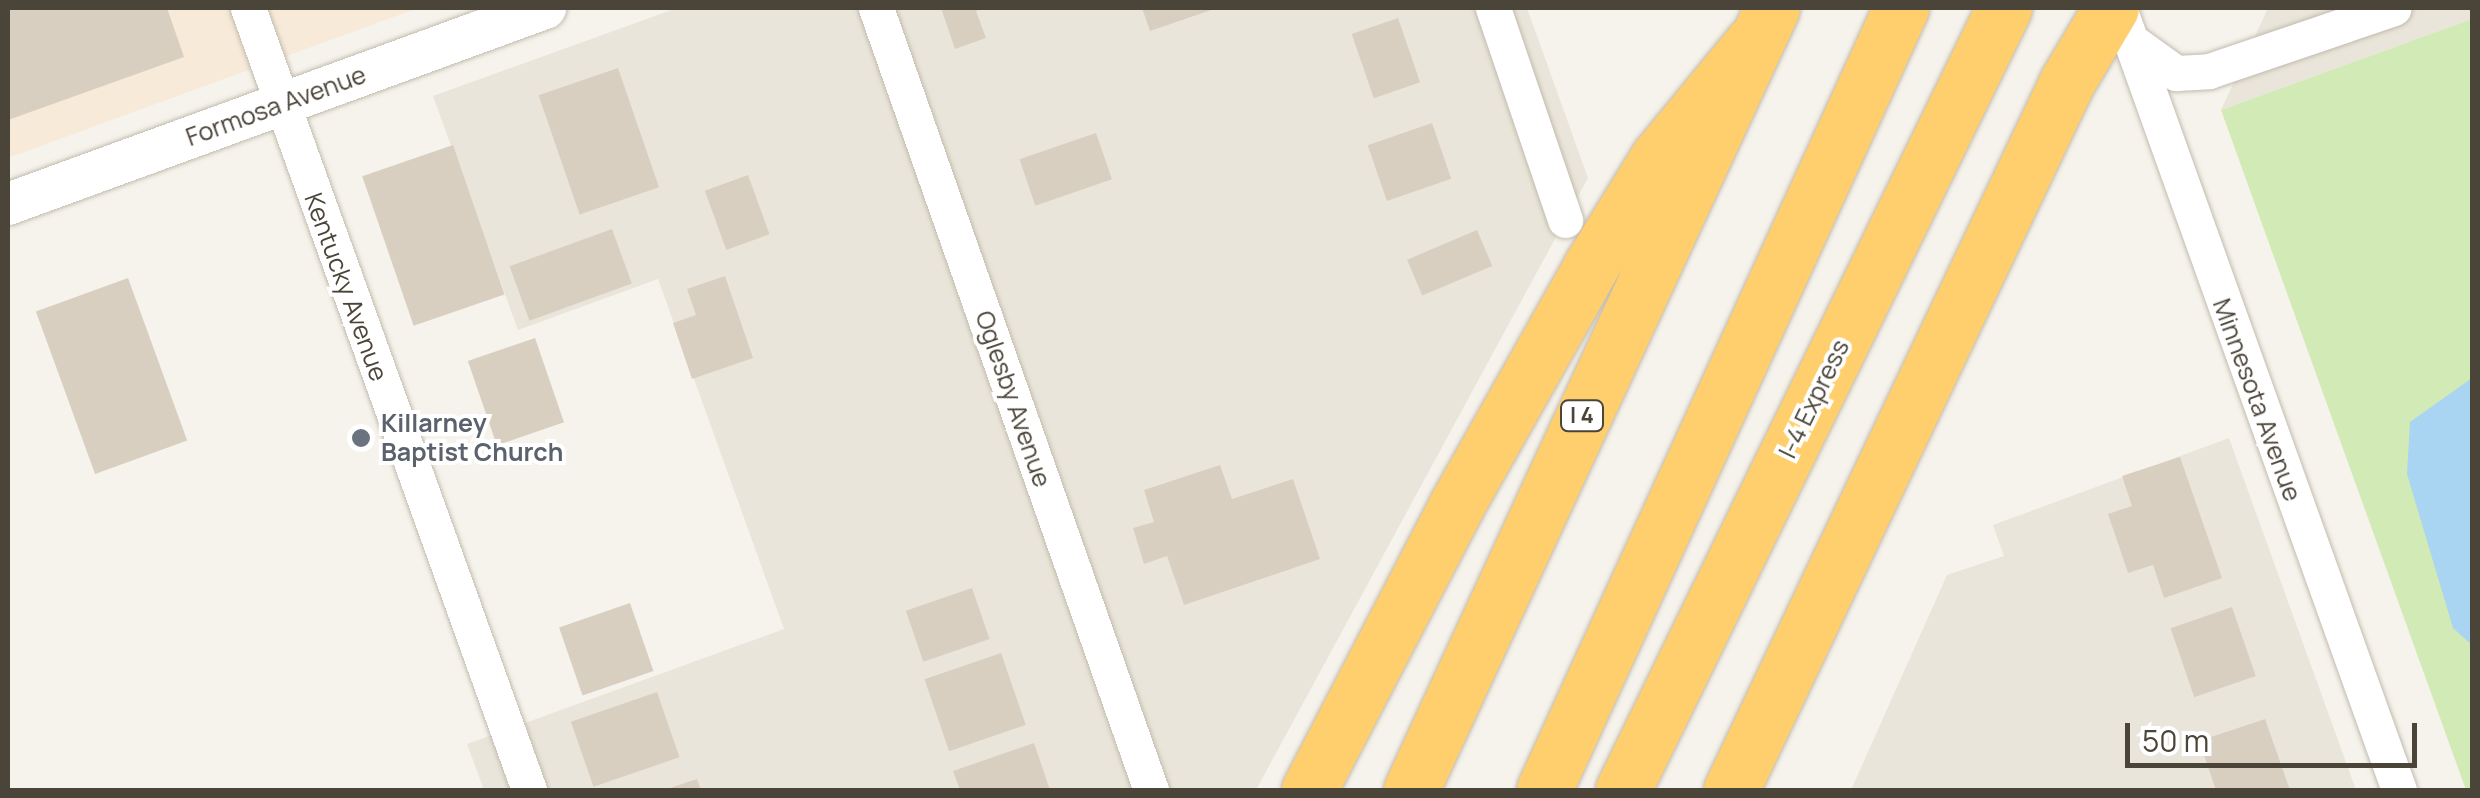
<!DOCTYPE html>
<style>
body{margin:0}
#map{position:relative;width:2480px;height:798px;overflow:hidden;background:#f6f3ec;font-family:Manrope,sans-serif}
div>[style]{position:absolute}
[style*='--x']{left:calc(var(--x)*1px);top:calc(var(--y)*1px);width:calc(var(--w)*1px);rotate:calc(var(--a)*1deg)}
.residential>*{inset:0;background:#eae5da}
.commercial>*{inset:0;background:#f7ead8}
.green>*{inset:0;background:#d2eab5}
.water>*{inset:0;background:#a9d4f2}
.building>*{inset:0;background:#d8cfc1;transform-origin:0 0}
.roads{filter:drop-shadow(0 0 2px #c2bbae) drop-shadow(0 0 2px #c2bbae)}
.minor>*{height:35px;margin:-17.5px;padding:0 17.5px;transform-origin:17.5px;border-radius:17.5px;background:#fff}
.tertiary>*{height:42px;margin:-21px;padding:0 21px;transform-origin:21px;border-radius:21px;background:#fff}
.motorway>*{height:55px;margin:-27.5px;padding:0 27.5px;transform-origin:27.5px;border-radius:27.5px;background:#ffcf6e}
.dots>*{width:28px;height:28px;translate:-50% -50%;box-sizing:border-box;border:5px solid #fff;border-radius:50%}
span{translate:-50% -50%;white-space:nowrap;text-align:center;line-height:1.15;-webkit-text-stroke:8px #fff;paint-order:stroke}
.shield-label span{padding:2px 8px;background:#fff;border:2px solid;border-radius:8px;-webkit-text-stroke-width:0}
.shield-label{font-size:22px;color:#4b4439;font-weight:700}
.street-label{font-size:25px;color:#4b4439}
.worship-label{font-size:25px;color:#5b616d;font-weight:700}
.left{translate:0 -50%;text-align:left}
.frame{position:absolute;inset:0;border:10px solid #4b4439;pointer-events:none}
.scale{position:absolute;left:2125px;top:723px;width:292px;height:45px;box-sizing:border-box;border:5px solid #4b4439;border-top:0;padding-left:12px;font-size:30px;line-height:35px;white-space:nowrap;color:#4b4439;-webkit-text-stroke:8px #fff;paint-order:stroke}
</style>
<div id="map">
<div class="residential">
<i style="clip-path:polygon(677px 8px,1527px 8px,1588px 178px,1256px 790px,484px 790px,467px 744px,784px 629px,658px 279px,518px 330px,433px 96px)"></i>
<i style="clip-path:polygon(2268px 8px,2472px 8px,2472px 19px,2221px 110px)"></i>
<i style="clip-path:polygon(2229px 438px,2356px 790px,1851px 790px,1947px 575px,2004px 556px,1993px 525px)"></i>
</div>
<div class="commercial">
<i style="clip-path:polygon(8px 8px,418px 8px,8px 158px)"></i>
</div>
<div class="green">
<i style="clip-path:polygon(2472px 19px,2472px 790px,2466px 790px,2221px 110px)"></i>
</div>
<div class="water">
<i style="clip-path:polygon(2472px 378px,2472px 645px,2453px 628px,2407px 474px,2410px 422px)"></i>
</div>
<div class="building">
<i style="clip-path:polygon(8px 8px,167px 8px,184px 57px,8px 120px)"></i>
<i style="clip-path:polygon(941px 8px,986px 8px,976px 11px,986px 38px,955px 49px)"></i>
<i style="clip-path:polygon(1142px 8px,1217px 8px,1150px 31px)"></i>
<i style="left:1398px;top:18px;width:68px;height:49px;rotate:71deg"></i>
<i style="left:618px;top:68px;width:126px;height:84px;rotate:71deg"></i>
<i style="left:1432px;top:123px;width:59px;height:68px;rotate:71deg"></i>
<i style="left:1096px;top:133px;width:49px;height:81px;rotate:71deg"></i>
<i style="left:453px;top:145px;width:158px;height:96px;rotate:71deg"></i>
<i style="left:748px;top:175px;width:63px;height:46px;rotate:70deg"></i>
<i style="left:612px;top:229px;width:58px;height:109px;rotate:70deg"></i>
<i style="left:1477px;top:230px;width:39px;height:76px;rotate:67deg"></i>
<i style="clip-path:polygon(725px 276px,753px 358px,692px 379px,673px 323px,696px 315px,687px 289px)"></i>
<i style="left:128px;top:278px;width:173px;height:98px;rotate:70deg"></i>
<i style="left:535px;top:338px;width:89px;height:71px;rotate:71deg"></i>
<i style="clip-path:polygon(2180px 457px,2222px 578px,2164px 598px,2153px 565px,2128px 573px,2108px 514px,2132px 506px,2122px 476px)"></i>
<i style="clip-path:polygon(1220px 465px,1232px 499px,1293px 479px,1320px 559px,1184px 605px,1167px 556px,1144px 564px,1133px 528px,1154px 522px,1144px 490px)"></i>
<i style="left:972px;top:588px;width:54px;height:70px;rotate:71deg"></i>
<i style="left:630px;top:603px;width:72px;height:75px;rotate:71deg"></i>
<i style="left:2232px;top:607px;width:73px;height:65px;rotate:71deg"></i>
<i style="left:1001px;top:653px;width:76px;height:81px;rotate:71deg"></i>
<i style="left:657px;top:692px;width:69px;height:91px;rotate:71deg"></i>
<i style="clip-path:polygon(2265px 719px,2290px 790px,2216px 790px,2199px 741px)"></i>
<i style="clip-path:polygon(1034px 743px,1050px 790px,960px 790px,953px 771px)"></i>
<i style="clip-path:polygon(697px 779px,701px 790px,664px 790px)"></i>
</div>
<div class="roads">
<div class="minor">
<i style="--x:248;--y:8;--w:831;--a:70.23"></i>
<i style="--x:876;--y:8;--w:829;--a:70.63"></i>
<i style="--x:1493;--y:8;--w:224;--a:71.2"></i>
<i style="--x:2119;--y:8;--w:831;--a:70.3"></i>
<i style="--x:2130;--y:40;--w:57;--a:35.7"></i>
<i style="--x:2176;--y:73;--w:33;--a:-3"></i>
<i style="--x:2209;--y:71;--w:195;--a:-18.8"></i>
</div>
<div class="tertiary">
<i style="--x:8;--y:204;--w:572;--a:-20.05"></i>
</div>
<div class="motorway">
<i style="--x:1309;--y:790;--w:320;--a:-62.6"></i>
<i style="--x:1456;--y:506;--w:275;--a:-60.6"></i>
<i style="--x:1591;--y:266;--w:126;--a:-58.3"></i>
<i style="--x:1657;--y:159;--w:151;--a:-50.6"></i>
<i style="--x:1411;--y:790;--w:861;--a:-65.22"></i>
<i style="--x:1544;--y:790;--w:860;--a:-65.46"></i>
<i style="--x:1623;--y:790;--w:870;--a:-64.02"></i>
<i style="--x:1731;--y:790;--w:784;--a:-64.61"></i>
<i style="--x:2067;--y:82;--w:86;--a:-59.3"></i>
</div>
</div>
<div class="dots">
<i style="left:361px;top:438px;background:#6b7280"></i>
</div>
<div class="shield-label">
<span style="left:1582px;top:416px">I 4</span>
</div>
<div class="street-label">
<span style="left:276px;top:106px;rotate:-20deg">Formosa Avenue</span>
<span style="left:346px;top:287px;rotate:70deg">Kentucky Avenue</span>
<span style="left:1013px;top:399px;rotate:71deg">Oglesby Avenue</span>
<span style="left:1814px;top:399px;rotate:-64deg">I-4 Express</span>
<span style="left:2257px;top:400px;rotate:70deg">Minnesota Avenue</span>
</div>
<div class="worship-label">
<span class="left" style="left:381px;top:438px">Killarney<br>Baptist Church</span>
</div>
<div class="frame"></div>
<div class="scale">50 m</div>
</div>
